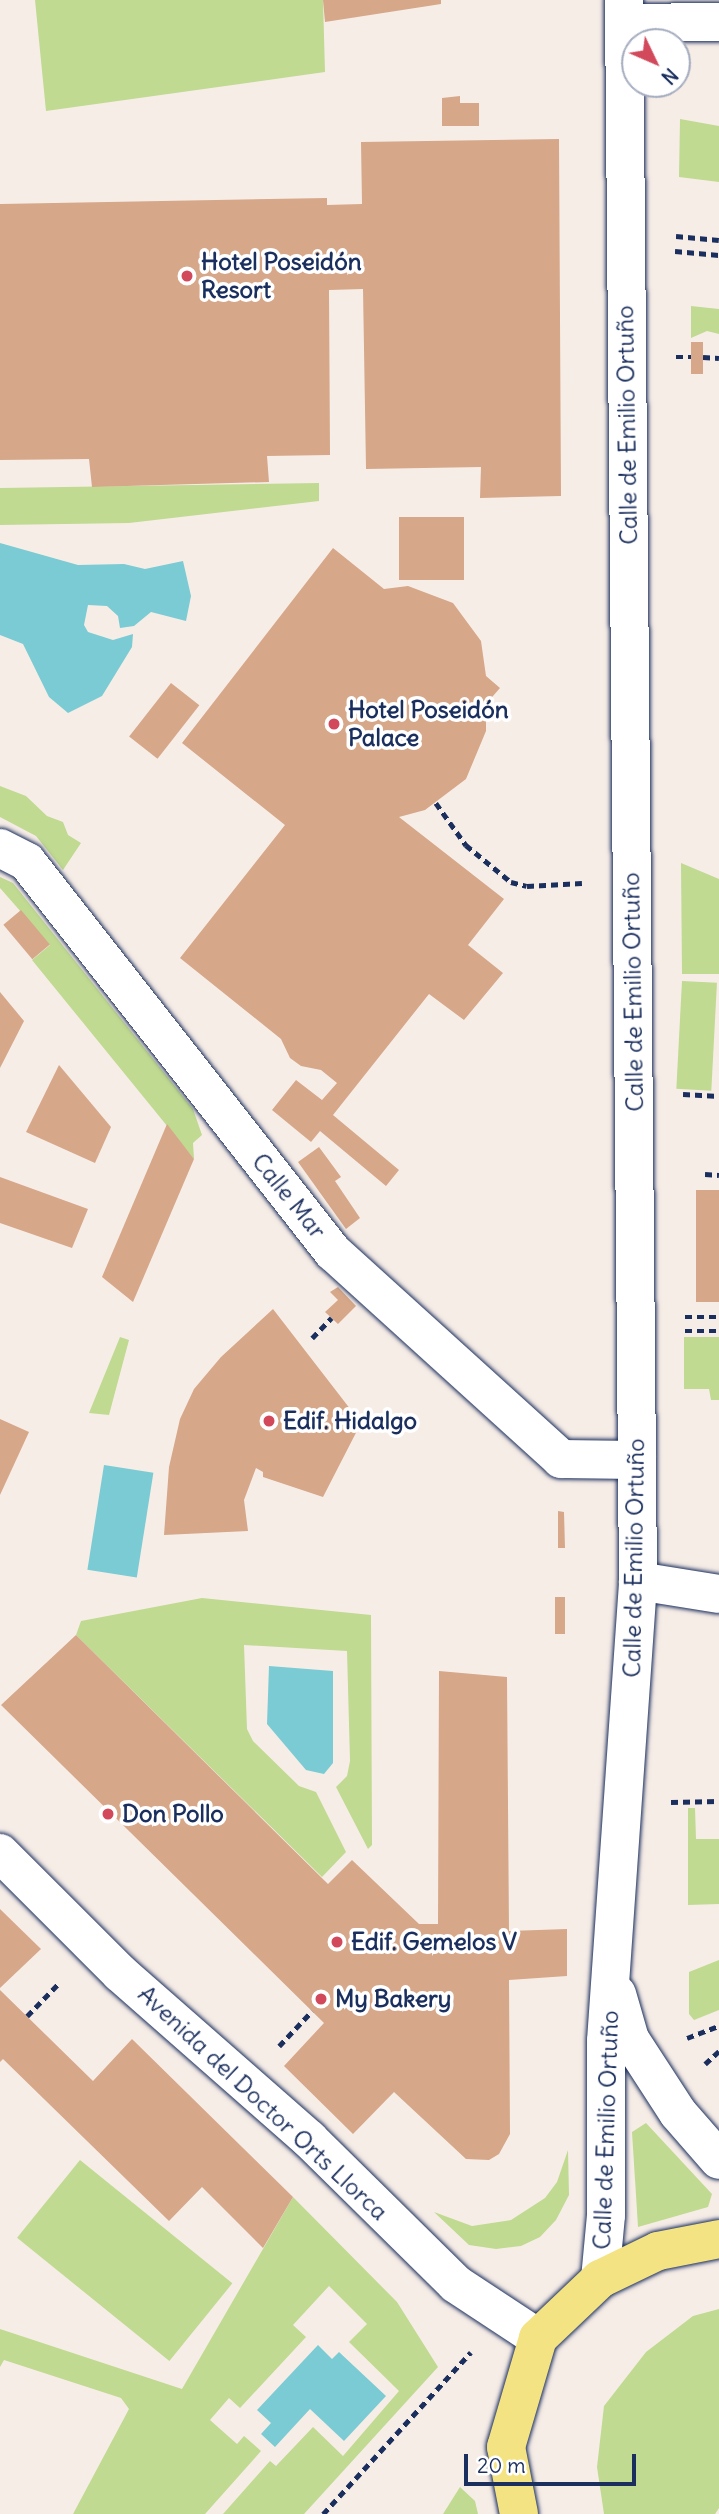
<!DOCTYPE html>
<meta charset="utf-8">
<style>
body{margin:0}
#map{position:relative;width:719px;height:2514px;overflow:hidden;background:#f7ede7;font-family:Delius,sans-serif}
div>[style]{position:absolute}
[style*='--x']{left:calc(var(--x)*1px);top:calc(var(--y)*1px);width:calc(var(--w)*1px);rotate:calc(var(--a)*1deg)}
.green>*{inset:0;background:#c0da91;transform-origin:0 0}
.water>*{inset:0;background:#7acbd3;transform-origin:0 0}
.building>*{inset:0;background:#d6a789;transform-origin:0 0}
.path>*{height:4.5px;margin-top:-2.25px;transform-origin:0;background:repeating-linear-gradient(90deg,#1b2f5e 0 7px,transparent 0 12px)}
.roads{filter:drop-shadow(0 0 2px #1b2f5e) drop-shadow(0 0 2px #1b2f5e)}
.minor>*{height:38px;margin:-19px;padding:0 19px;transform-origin:19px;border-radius:19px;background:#fff}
.major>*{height:38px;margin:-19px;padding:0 19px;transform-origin:19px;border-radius:19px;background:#f4e382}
.dots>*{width:19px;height:19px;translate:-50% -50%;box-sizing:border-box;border:4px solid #fff;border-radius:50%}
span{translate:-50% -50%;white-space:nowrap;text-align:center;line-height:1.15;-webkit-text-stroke:7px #fff;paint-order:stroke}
.poi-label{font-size:24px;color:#1b2f5e;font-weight:700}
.left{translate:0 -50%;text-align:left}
.street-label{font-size:24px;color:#1b2f5e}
.north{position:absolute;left:621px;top:28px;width:70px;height:70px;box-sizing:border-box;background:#fff;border:2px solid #a4acbf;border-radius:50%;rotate:134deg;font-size:19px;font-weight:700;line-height:28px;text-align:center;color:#1b2f5e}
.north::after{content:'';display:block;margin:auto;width:24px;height:32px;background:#d1495b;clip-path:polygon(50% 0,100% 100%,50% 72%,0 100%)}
.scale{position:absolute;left:464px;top:2454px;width:172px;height:32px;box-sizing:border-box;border:4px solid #1b2f5e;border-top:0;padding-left:9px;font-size:21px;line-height:24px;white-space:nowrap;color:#1b2f5e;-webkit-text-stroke:5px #fff;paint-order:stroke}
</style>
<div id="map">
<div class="green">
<i style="clip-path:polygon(35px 0,323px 0,325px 72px,46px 111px)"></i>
<i style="clip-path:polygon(680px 119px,719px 126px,719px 182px,679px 177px)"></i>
<i style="clip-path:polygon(691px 306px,719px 309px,719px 334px,707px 331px,691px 338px)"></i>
<i style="clip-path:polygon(319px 483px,319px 501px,129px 523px,0 525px,0 488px)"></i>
<i style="clip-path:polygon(0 786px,26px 796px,47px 816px,63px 822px,68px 835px,81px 843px,63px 870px,36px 836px,0 817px)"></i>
<i style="clip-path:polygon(681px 863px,719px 879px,719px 974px,682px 974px)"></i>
<i style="clip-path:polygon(0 877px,13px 883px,193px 1109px,202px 1135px,193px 1143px,194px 1159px,32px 960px,50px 945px,0 888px)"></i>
<i style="left:682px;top:981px;width:35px;height:108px;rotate:3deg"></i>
<i style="clip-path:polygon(120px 1337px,129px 1340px,109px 1415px,89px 1413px)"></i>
<i style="clip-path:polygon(684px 1337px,719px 1337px,719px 1400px,711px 1400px,709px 1389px,684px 1389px)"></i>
<i style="clip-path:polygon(202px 1598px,371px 1615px,372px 1845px,368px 1849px,336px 1787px,347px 1776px,350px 1761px,347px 1651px,244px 1645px,247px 1729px,253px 1741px,299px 1786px,316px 1792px,346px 1852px,322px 1877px,76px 1635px,81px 1621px)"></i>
<i style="clip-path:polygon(688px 1808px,695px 1808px,696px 1839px,719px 1839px,719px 1904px,688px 1905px)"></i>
<i style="clip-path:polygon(719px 1960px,719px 2010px,694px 2020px,689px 2014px,689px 1972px)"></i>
<i style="clip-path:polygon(646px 2123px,712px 2194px,708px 2207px,638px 2227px,632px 2132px)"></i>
<i style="clip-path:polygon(568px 2150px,569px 2195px,556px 2220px,540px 2237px,521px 2246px,496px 2249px,469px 2245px,434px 2212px,472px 2226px,511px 2220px,545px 2198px,557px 2182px)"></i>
<i style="left:80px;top:2160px;width:196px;height:100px;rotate:39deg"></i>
<i style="clip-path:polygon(293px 2197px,397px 2302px,438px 2367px,304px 2514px,223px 2514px,270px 2461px,276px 2466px,313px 2427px,343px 2456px,399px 2391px,349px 2342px,367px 2324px,329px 2286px,293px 2325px,306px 2337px,240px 2408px,229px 2398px,210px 2420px,237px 2444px,244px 2436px,261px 2451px,205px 2514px,73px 2514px,129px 2409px,121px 2398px,4px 2360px,0 2367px,0 2329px,182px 2389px)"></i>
<i style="clip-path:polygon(719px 2309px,719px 2508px,715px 2514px,604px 2514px,597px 2467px,604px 2406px,646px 2352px,693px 2316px)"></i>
<i style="clip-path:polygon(460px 2487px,475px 2501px,478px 2514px,443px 2514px)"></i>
</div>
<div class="water">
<i style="clip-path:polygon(0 543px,78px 565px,124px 564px,145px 569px,183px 561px,191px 596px,186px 621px,151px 612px,134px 626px,120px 628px,118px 616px,107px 606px,88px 605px,84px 625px,88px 632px,113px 640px,133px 634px,132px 647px,102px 696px,68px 713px,49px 697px,23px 644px,0 635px)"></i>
<i style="left:104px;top:1465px;width:50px;height:106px;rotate:9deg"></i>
<i style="clip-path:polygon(269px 1666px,333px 1671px,333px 1763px,324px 1774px,306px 1770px,267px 1724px)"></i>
<i style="clip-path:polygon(318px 2345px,332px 2359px,339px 2352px,386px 2396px,344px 2441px,310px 2409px,275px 2447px,261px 2434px,271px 2423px,257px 2410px)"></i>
</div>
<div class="building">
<i style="clip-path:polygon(323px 0,441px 0,441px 4px,325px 22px)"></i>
<i style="clip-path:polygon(460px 96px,460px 103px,479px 103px,479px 126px,442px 126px,442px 98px)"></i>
<i style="clip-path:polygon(559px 139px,561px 496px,480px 498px,481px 467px,366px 469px,363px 289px,329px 290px,330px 455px,267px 456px,269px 482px,92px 487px,89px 459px,0 460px,0 204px,327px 198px,327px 205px,362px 204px,361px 142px)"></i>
<i style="left:691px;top:342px;width:12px;height:32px"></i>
<i style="left:464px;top:517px;width:63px;height:65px;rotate:90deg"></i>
<i style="clip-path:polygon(333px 548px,384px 589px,408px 586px,453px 603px,481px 641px,486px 676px,500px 688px,486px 704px,486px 731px,466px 779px,425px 810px,399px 817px,504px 899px,468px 945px,503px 973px,464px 1020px,429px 994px,333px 1115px,399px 1170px,386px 1186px,320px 1131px,311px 1142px,272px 1110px,296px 1080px,322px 1100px,337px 1083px,321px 1070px,301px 1066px,290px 1058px,281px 1039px,180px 958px,285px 825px,182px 743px)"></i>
<i style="left:171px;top:683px;width:36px;height:68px;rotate:38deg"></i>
<i style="left:21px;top:910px;width:45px;height:23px;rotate:50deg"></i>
<i style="clip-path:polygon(0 992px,24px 1021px,0 1068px)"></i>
<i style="clip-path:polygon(59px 1065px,111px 1127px,95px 1163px,26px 1132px)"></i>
<i style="clip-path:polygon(167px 1124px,194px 1159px,133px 1302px,102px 1277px)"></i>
<i style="clip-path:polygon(319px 1147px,341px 1177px,335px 1181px,360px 1218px,346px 1229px,298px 1162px)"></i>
<i style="clip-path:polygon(0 1177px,88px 1209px,72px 1248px,0 1223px)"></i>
<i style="left:696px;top:1190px;width:23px;height:112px"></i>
<i style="clip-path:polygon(338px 1287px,356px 1306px,338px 1324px,325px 1312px,338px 1300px,330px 1292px)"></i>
<i style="clip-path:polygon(273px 1309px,361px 1423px,323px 1497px,263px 1477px,263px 1472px,256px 1468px,244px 1500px,248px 1531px,164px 1535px,169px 1467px,180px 1419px,194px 1389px,221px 1357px)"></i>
<i style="clip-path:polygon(0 1419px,29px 1432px,0 1495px)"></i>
<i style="clip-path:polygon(558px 1511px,564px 1512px,565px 1548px,558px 1548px)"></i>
<i style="left:555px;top:1597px;width:10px;height:37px"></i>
<i style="clip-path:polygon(76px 1635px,328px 1884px,352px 1860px,419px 1924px,438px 1924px,439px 1671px,507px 1677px,509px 1931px,567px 1929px,567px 1976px,509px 1980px,510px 2134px,499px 2154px,489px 2160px,466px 2159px,394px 2092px,353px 2134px,284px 2066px,324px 2023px,1px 1705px)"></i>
<i style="clip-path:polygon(0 1909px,41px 1949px,0 1988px)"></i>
<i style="clip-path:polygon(0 1990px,93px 2081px,132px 2039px,293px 2197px,263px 2248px,202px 2187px,169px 2221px,3px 2059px,0 2062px)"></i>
</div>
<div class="path">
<i style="--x:676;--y:236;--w:43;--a:5.3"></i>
<i style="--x:675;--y:251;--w:44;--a:5.2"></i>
<i style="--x:676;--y:357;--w:15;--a:0"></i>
<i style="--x:703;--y:357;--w:16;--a:4"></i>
<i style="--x:436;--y:803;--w:52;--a:54.5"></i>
<i style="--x:466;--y:845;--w:58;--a:39.4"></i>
<i style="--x:511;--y:882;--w:16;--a:14"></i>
<i style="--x:527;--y:886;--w:55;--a:-3.1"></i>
<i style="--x:683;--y:1094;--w:36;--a:3"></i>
<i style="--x:705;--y:1174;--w:14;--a:4"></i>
<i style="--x:685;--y:1317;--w:34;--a:0"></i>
<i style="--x:685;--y:1331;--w:34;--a:0"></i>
<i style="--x:312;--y:1338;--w:28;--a:-46"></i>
<i style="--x:671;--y:1802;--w:48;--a:-1.2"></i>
<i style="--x:27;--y:2016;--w:47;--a:-45.9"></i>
<i style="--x:687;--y:2038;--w:34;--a:-21"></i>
<i style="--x:279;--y:2046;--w:48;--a:-46.7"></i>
<i style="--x:705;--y:2064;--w:19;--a:-43"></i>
<i style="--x:323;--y:2514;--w:219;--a:-47.6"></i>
</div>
<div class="roads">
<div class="minor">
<i style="--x:624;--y:23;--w:95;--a:-0.6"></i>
<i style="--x:0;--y:848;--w:30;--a:27"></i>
<i style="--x:27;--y:862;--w:496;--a:51.9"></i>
<i style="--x:333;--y:1252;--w:308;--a:42.2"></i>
<i style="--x:561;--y:1459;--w:76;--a:0.8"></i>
<i style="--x:638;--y:1581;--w:82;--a:9.1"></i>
<i style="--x:0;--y:1853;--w:170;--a:45"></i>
<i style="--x:120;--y:1973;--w:252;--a:41.3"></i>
<i style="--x:309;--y:2139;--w:206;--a:44.6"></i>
<i style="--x:456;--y:2284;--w:98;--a:33.4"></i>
<i style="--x:617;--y:1994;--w:47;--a:73.9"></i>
<i style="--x:630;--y:2039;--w:88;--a:57"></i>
<i style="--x:678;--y:2113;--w:62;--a:48.9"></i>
<i style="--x:600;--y:2279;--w:64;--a:-84.6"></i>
<i style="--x:606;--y:2215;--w:174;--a:-90"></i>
<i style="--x:606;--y:2041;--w:461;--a:-86"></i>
<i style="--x:638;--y:1581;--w:1581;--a:-90.51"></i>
</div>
<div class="major">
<i style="--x:519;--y:2514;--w:68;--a:-101"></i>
<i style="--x:506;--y:2447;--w:114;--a:-73.6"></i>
<i style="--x:538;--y:2338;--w:86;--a:-43.6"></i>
<i style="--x:600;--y:2279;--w:64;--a:-25.8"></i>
<i style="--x:658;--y:2251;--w:62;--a:-11.1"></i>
</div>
</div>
<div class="dots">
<i style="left:187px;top:276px;background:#d1495b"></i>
<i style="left:334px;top:724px;background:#d1495b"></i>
<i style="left:269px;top:1421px;background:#d1495b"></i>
<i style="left:108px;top:1814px;background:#d1495b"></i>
<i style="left:337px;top:1942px;background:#d1495b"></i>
<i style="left:321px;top:1999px;background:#d1495b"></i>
</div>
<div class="poi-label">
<span class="left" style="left:201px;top:276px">Hotel Poseidón<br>Resort</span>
<span class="left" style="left:348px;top:724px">Hotel Poseidón<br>Palace</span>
<span class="left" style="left:283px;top:1421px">Edif. Hidalgo</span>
<span class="left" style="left:122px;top:1814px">Don Pollo</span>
<span class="left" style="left:351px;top:1942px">Edif. Gemelos V</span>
<span class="left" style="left:335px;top:1999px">My Bakery</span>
</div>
<div class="street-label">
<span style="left:627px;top:425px;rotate:-91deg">Calle de Emilio Ortuño</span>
<span style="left:633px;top:992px;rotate:-91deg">Calle de Emilio Ortuño</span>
<span style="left:289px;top:1196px;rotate:51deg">Calle Mar</span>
<span style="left:634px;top:1558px;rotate:-89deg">Calle de Emilio Ortuño</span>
<span style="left:263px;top:2103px;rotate:43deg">Avenida del Doctor Orts Llorca</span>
<span style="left:606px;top:2130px;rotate:-88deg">Calle de Emilio Ortuño</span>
</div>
<div class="north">N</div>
<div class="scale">20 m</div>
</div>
